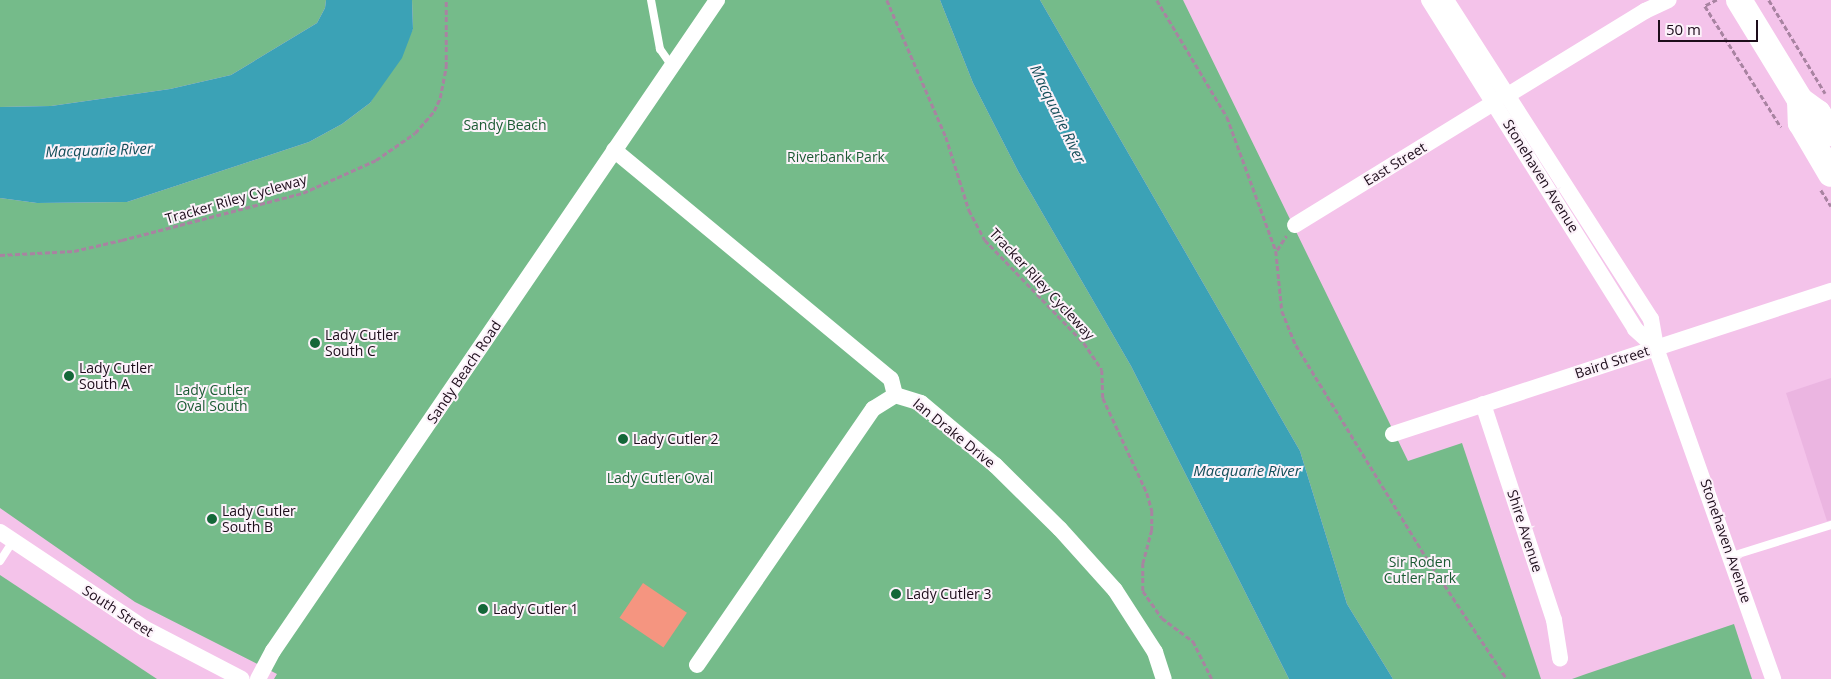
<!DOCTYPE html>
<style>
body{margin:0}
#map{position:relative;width:1831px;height:679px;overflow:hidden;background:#f4c3ea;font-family:"Open Sans",sans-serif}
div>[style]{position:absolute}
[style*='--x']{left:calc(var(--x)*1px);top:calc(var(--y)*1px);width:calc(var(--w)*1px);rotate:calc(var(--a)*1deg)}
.built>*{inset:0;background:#ebb5e1}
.green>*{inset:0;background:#75bb8a}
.water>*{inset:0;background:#3ba2b6}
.building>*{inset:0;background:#f59580;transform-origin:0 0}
.path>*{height:2.5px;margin-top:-1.25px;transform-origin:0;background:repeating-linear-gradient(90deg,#a883a1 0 5px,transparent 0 7.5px)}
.service>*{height:8px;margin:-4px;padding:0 4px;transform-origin:4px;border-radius:4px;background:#fff}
.minor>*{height:16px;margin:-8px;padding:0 8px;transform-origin:8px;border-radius:8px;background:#fff}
.trunk>*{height:26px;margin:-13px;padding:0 13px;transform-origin:13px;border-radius:13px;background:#fff}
.dots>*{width:14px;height:14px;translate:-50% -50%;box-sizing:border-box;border:2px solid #fcf2fa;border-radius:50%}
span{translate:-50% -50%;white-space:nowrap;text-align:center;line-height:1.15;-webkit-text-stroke:4px #fcf2fa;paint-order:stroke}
.park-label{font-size:14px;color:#1b5a33}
.street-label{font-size:14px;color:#1d0d1b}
.poi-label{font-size:14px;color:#1d0d1b}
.left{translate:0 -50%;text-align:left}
.water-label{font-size:15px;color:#154f5a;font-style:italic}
.scale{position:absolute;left:1658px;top:20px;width:100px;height:22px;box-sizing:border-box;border:2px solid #1d0d1b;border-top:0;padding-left:6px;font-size:15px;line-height:18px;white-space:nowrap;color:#1d0d1b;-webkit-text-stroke:4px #fcf2fa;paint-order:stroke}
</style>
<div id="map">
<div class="built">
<i style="clip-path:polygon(1831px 378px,1831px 520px,1827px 521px,1786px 393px)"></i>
</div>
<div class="green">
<i style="clip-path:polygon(0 0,326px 0,325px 8px,317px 23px,231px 75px,170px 89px,51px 106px,0 107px)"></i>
<i style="clip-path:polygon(412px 0,940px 0,973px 83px,1018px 171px,1131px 366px,1289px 679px,274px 679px,277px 674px,135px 602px,0 508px,0 198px,37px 203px,127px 202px,309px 142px,342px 124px,370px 103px,413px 29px)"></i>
<i style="clip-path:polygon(1040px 0,1183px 0,1408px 461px,1462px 443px,1541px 679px,1393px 679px,1347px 604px,1300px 451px)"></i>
<i style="clip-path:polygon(0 575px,157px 679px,0 679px)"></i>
<i style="clip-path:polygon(1734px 624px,1752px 679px,1572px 679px,1586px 674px)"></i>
</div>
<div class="water">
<i style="clip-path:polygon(326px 0,412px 0,413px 29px,402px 58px,370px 103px,342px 124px,309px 142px,127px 202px,37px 203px,0 198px,0 107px,51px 106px,170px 89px,231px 75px,317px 23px,325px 8px)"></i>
<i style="clip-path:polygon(940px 0,1040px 0,1300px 451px,1347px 604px,1393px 679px,1289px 679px,1131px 366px,1018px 171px,973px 83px)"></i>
</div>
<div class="building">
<i style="left:643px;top:583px;width:53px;height:42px;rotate:34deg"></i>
</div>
<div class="path">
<i style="--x:887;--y:0;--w:149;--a:66.7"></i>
<i style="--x:946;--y:137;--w:77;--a:72.5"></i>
<i style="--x:969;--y:210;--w:34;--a:62"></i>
<i style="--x:985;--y:240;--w:143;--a:46.1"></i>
<i style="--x:1084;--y:343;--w:32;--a:56"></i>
<i style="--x:1102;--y:370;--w:28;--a:88"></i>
<i style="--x:1103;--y:398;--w:105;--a:65.1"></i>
<i style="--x:1147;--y:493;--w:19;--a:74"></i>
<i style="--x:1152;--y:511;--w:19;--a:90"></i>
<i style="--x:1152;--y:530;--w:34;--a:105"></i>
<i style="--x:1143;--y:563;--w:28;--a:90"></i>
<i style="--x:1143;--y:591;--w:33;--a:55"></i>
<i style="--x:1162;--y:618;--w:39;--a:37"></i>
<i style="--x:1193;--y:641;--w:42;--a:63.4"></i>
<i style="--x:1157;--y:0;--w:136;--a:59.1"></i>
<i style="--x:1227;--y:117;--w:143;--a:69.9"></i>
<i style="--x:1276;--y:251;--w:60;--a:84.3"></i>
<i style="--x:1282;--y:311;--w:37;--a:68"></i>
<i style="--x:1296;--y:345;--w:252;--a:58.5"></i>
<i style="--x:1428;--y:560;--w:143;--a:56.4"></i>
<i style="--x:1717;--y:0;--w:13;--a:153"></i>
<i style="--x:1705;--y:6;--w:143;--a:57.9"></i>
<i style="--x:1769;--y:0;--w:109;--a:58.9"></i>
<i style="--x:1821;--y:190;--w:19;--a:58"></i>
<i style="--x:1277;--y:250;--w:17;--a:-57"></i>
<i style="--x:0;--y:255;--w:74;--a:-3.1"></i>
<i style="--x:74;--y:251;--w:49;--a:-12.9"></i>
<i style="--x:122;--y:240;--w:187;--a:-14.6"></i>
<i style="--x:303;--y:193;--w:80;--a:-24.3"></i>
<i style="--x:376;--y:160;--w:47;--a:-34.7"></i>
<i style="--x:415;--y:133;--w:29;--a:-49"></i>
<i style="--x:434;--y:111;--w:14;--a:-65"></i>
<i style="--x:440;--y:98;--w:32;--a:-79"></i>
<i style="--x:446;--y:67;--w:67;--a:-90"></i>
</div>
<div class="service">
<i style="--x:651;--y:0;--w:50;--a:79.6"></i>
<i style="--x:660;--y:49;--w:21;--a:55"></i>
<i style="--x:1732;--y:556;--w:104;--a:-17.4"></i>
<i style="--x:0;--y:561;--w:24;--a:-57"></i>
</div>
<div class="minor">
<i style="--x:1429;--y:0;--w:388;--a:57.9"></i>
<i style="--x:1635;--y:329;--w:28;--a:42"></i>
<i style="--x:1446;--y:0;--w:379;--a:57.3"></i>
<i style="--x:1651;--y:319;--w:29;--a:80"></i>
<i style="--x:1656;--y:348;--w:351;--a:70.5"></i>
<i style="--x:1508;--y:95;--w:161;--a:-31.5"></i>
<i style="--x:1645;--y:11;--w:26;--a:-25"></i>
<i style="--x:614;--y:150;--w:359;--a:39.6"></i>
<i style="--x:891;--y:379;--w:16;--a:76"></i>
<i style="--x:895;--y:395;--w:27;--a:17"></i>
<i style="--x:921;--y:403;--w:97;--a:40"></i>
<i style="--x:995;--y:465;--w:91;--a:44.6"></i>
<i style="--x:1060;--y:529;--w:82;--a:48"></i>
<i style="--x:1115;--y:590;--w:74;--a:57.2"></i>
<i style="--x:1155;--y:652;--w:28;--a:72"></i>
<i style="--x:1295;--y:225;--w:235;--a:-31.6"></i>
<i style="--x:1483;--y:404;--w:227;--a:71.8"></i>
<i style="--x:1554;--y:620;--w:39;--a:81"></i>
<i style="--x:1393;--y:434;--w:461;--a:-18.1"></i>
<i style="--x:0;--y:532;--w:173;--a:33.7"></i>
<i style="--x:144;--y:628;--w:110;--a:27.5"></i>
<i style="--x:697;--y:665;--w:311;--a:-55.5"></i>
<i style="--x:873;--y:409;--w:26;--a:-32"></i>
<i style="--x:258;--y:679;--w:32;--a:-62"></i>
<i style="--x:273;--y:651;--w:788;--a:-55.7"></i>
</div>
<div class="trunk">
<i style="--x:1739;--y:0;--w:117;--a:58.6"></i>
<i style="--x:1800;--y:100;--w:22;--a:36"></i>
<i style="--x:1818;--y:113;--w:24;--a:57"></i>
<i style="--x:1800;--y:100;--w:23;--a:88"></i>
<i style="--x:1801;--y:123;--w:59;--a:59.5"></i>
</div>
<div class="dots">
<i style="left:315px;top:343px;background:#146738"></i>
<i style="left:69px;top:376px;background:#146738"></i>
<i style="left:623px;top:439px;background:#146738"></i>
<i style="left:212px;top:519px;background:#146738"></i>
<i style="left:896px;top:594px;background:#146738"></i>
<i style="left:483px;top:609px;background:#146738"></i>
</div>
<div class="park-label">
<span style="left:505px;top:125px">Sandy Beach</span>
<span style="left:836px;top:157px">Riverbank Park</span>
<span style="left:212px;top:398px">Lady Cutler<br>Oval South</span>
<span style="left:660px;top:478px">Lady Cutler Oval</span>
<span style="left:1420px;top:570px">Sir Roden<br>Cutler Park</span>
</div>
<div class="street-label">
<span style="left:1395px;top:164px;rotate:-31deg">East Street</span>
<span style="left:1541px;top:176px;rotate:58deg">Stonehaven Avenue</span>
<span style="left:236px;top:199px;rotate:-16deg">Tracker Riley Cycleway</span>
<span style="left:1042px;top:284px;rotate:47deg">Tracker Riley Cycleway</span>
<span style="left:1612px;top:362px;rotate:-18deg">Baird Street</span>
<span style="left:464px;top:372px;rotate:-56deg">Sandy Beach Road</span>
<span style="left:954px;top:433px;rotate:39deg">Ian Drake Drive</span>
<span style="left:1525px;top:531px;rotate:72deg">Shire Avenue</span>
<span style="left:1726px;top:541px;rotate:71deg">Stonehaven Avenue</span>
<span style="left:118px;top:611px;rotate:33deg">South Street</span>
</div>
<div class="poi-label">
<span class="left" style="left:325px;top:343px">Lady Cutler<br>South C</span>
<span class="left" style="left:79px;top:376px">Lady Cutler<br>South A</span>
<span class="left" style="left:633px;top:439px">Lady Cutler 2</span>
<span class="left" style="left:222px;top:519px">Lady Cutler<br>South B</span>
<span class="left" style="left:906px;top:594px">Lady Cutler 3</span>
<span class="left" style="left:493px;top:609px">Lady Cutler 1</span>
</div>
<div class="water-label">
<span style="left:1058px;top:114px;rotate:64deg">Macquarie River</span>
<span style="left:99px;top:150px;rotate:-2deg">Macquarie River</span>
<span style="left:1247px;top:471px">Macquarie River</span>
</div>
<div class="scale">50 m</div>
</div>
